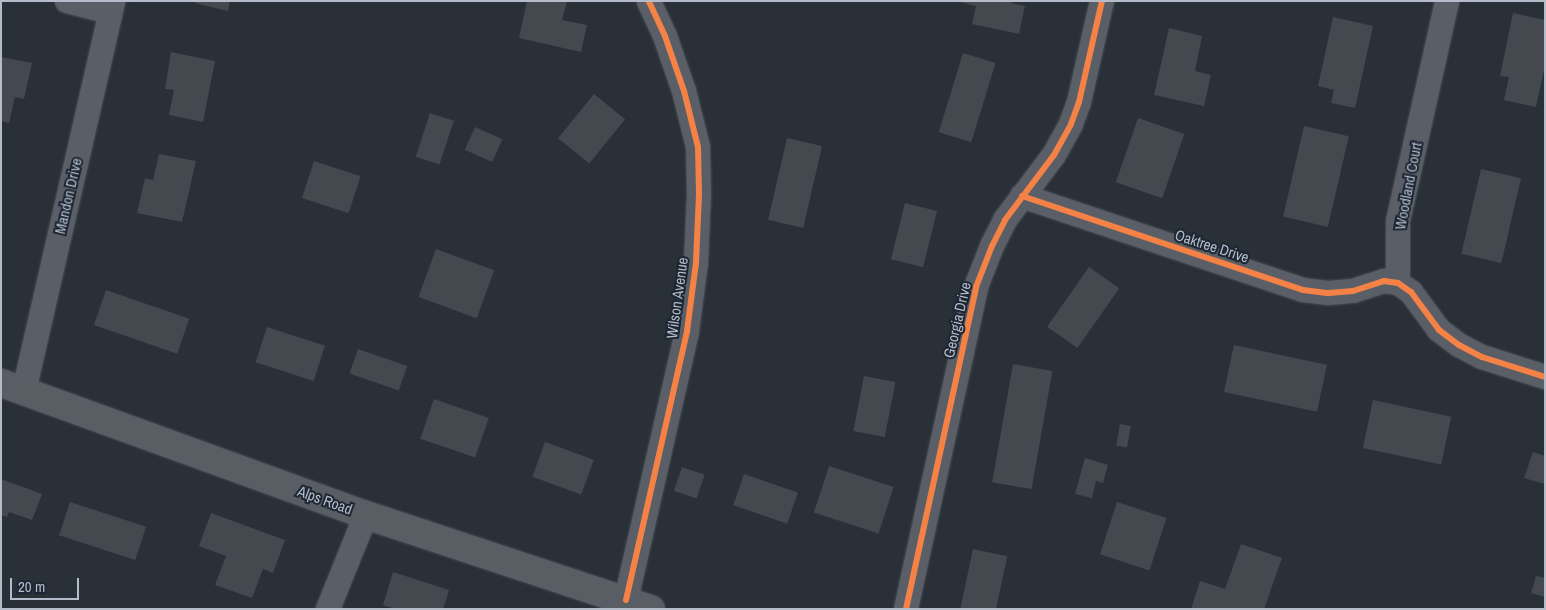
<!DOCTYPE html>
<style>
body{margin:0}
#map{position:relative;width:1546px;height:610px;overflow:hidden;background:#2a3038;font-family:"Archivo Narrow",sans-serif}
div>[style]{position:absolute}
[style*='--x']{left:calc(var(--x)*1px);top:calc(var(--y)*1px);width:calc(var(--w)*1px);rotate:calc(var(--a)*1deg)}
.building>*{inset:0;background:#444950;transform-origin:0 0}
.roads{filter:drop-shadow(0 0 1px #484c53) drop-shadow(0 0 1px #484c53)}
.minor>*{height:24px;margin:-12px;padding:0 12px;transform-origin:12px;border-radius:12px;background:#5a5e66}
.secondary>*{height:28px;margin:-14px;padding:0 14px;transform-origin:14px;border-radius:14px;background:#595d64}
.cycleway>*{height:6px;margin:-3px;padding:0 3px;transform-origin:3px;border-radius:3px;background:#f48246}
span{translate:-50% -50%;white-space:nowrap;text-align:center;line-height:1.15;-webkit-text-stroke:4px #1d2633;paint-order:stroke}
.street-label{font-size:15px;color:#b4bcc9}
.frame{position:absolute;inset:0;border:2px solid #b4bcc9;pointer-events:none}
.scale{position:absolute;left:10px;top:578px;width:69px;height:22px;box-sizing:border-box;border:2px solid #b4bcc9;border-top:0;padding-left:6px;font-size:15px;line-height:18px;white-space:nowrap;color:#b4bcc9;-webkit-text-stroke:4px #1d2633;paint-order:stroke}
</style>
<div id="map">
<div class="building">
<i style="clip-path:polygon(195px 1px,230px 1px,228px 11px,195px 3px)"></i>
<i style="clip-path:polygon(527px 1px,567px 1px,562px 20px,587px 25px,581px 52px,519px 38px)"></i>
<i style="clip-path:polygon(956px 1px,1012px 1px,1012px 3px,1025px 6px,1019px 34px,972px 24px,976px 6px)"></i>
<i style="clip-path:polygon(1513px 13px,1545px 20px,1545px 65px,1536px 107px,1504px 100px,1509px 77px,1500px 76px)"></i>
<i style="clip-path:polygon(1333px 17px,1373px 26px,1355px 108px,1331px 103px,1334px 90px,1318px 86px)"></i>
<i style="clip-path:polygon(1169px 28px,1202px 36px,1195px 71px,1211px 75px,1204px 106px,1154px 95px)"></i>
<i style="clip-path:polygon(171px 52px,215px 61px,203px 122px,169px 115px,174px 90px,165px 89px)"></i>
<i style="left:963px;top:53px;width:34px;height:83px;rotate:17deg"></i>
<i style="clip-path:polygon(1px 57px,32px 63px,24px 99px,15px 97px,9px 123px,1px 121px)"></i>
<i style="left:594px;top:94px;width:40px;height:57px;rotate:39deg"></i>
<i style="left:430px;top:113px;width:25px;height:46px;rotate:18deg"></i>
<i style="left:1138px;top:118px;width:49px;height:68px;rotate:19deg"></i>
<i style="left:1304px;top:126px;width:46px;height:93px;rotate:13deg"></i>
<i style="left:475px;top:127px;width:30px;height:25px;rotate:24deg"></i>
<i style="left:787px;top:138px;width:36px;height:84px;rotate:13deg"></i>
<i style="clip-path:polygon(159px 154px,196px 161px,182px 222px,137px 213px,145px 178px,153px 180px)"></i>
<i style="left:314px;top:161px;width:49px;height:39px;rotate:18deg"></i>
<i style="left:1481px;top:169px;width:41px;height:87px;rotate:13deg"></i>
<i style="left:905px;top:203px;width:33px;height:58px;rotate:14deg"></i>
<i style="left:436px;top:249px;width:62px;height:51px;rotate:20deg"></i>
<i style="left:1089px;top:267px;width:37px;height:73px;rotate:35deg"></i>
<i style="left:106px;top:290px;width:88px;height:37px;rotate:19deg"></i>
<i style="left:267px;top:327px;width:61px;height:37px;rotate:18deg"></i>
<i style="left:1234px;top:345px;width:95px;height:48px;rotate:12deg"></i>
<i style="left:358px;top:349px;width:52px;height:26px;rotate:19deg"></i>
<i style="left:1013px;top:364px;width:40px;height:120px;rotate:10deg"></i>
<i style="left:864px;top:376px;width:32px;height:56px;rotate:11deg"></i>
<i style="left:434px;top:399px;width:58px;height:42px;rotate:19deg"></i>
<i style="left:1373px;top:400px;width:80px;height:49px;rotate:12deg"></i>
<i style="left:1120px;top:424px;width:11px;height:22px;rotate:10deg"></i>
<i style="left:545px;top:442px;width:52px;height:37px;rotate:20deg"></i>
<i style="clip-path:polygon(1533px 452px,1545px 456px,1545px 484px,1524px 478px)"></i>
<i style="clip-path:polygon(1085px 458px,1108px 465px,1103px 483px,1096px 481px,1092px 498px,1075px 494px)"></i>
<i style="left:829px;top:466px;width:68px;height:49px;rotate:18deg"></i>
<i style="left:682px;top:467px;width:24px;height:25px;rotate:19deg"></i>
<i style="left:744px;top:474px;width:57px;height:33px;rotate:19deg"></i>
<i style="clip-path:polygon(1px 479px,42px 494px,32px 520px,9px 512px,7px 517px,1px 515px)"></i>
<i style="left:70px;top:502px;width:80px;height:35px;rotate:18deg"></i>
<i style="left:1117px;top:502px;width:52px;height:55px;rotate:18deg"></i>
<i style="clip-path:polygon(211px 513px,285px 540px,273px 573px,263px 569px,252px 598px,215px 585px,226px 556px,199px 546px)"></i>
<i style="clip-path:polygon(1241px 544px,1282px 558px,1264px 609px,1191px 609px,1200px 581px,1225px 589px)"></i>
<i style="left:973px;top:549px;width:35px;height:60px;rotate:12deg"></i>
<i style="clip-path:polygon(393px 572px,449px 590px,443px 609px,395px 609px,383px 605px)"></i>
<i style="clip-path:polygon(1536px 576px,1545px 578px,1545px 597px,1531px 593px)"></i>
</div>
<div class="roads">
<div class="minor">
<i style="--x:67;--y:1;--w:44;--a:14.3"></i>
<i style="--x:1022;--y:196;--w:296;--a:18.5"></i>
<i style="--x:1303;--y:290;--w:26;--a:7"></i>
<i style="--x:1329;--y:293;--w:24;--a:-5"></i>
<i style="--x:1353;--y:291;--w:33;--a:-18"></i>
<i style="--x:1384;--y:281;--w:14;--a:8"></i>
<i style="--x:1398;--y:283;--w:16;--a:35"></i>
<i style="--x:1411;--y:292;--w:47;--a:53.6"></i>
<i style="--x:1439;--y:330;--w:25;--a:37"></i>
<i style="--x:1459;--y:345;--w:26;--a:28"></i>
<i style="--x:1482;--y:357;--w:66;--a:17.6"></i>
<i style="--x:1398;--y:283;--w:62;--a:-90"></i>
<i style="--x:1398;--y:221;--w:225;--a:-77.4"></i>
<i style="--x:24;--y:391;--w:400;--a:-77.1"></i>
<i style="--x:626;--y:600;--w:276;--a:-77.2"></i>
<i style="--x:687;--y:331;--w:69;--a:-82.5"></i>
<i style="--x:696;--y:263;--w:69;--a:-87.5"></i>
<i style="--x:699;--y:194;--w:47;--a:-91.2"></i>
<i style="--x:698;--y:147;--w:58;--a:-104"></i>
<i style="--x:684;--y:91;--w:58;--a:-109.1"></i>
<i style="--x:665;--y:36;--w:38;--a:-115"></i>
<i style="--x:328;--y:609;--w:101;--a:-68"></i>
<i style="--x:906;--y:609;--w:330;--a:-77.7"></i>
<i style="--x:976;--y:287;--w:44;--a:-68.7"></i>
<i style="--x:992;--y:246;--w:29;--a:-63"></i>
<i style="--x:1005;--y:220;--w:81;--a:-53"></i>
<i style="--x:1054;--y:155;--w:35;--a:-61"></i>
<i style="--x:1071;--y:124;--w:23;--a:-70"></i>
<i style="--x:1079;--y:102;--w:104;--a:-77.2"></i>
</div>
<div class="secondary">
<i style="--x:1;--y:383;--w:388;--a:19.9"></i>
<i style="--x:366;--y:515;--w:300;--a:18.3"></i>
</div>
</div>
<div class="cycleway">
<i style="--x:1022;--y:196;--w:296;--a:18.5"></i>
<i style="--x:1303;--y:290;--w:26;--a:7"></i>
<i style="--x:1329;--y:293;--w:24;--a:-5"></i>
<i style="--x:1353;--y:291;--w:33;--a:-18"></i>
<i style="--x:1384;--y:281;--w:14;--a:8"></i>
<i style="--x:1398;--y:283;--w:16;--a:35"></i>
<i style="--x:1411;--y:292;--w:47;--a:53.6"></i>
<i style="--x:1439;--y:330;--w:25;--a:37"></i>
<i style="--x:1459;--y:345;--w:26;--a:28"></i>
<i style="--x:1482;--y:357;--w:66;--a:17.6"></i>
<i style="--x:626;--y:600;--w:276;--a:-77.2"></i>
<i style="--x:687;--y:331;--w:69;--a:-82.5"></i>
<i style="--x:696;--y:263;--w:69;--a:-87.5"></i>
<i style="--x:699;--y:194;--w:47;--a:-91.2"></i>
<i style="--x:698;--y:147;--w:58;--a:-104"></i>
<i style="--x:684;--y:91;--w:58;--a:-109.1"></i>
<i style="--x:665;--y:36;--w:38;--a:-115"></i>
<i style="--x:906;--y:609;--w:330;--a:-77.7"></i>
<i style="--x:976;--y:287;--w:44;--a:-68.7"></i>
<i style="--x:992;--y:246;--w:29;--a:-63"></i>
<i style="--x:1005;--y:220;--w:81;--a:-53"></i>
<i style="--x:1054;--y:155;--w:35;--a:-61"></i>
<i style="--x:1071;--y:124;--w:23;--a:-70"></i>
<i style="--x:1079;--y:102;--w:104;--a:-77.2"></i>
</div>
<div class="street-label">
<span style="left:1408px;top:186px;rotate:-79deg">Woodland Court</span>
<span style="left:68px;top:196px;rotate:-77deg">Mandon Drive</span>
<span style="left:1212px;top:246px;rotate:18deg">Oaktree Drive</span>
<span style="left:677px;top:298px;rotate:-82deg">Wilson Avenue</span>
<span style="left:957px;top:320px;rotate:-77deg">Georgia Drive</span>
<span style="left:325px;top:500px;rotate:20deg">Alps Road</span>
</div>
<div class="frame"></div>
<div class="scale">20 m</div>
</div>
